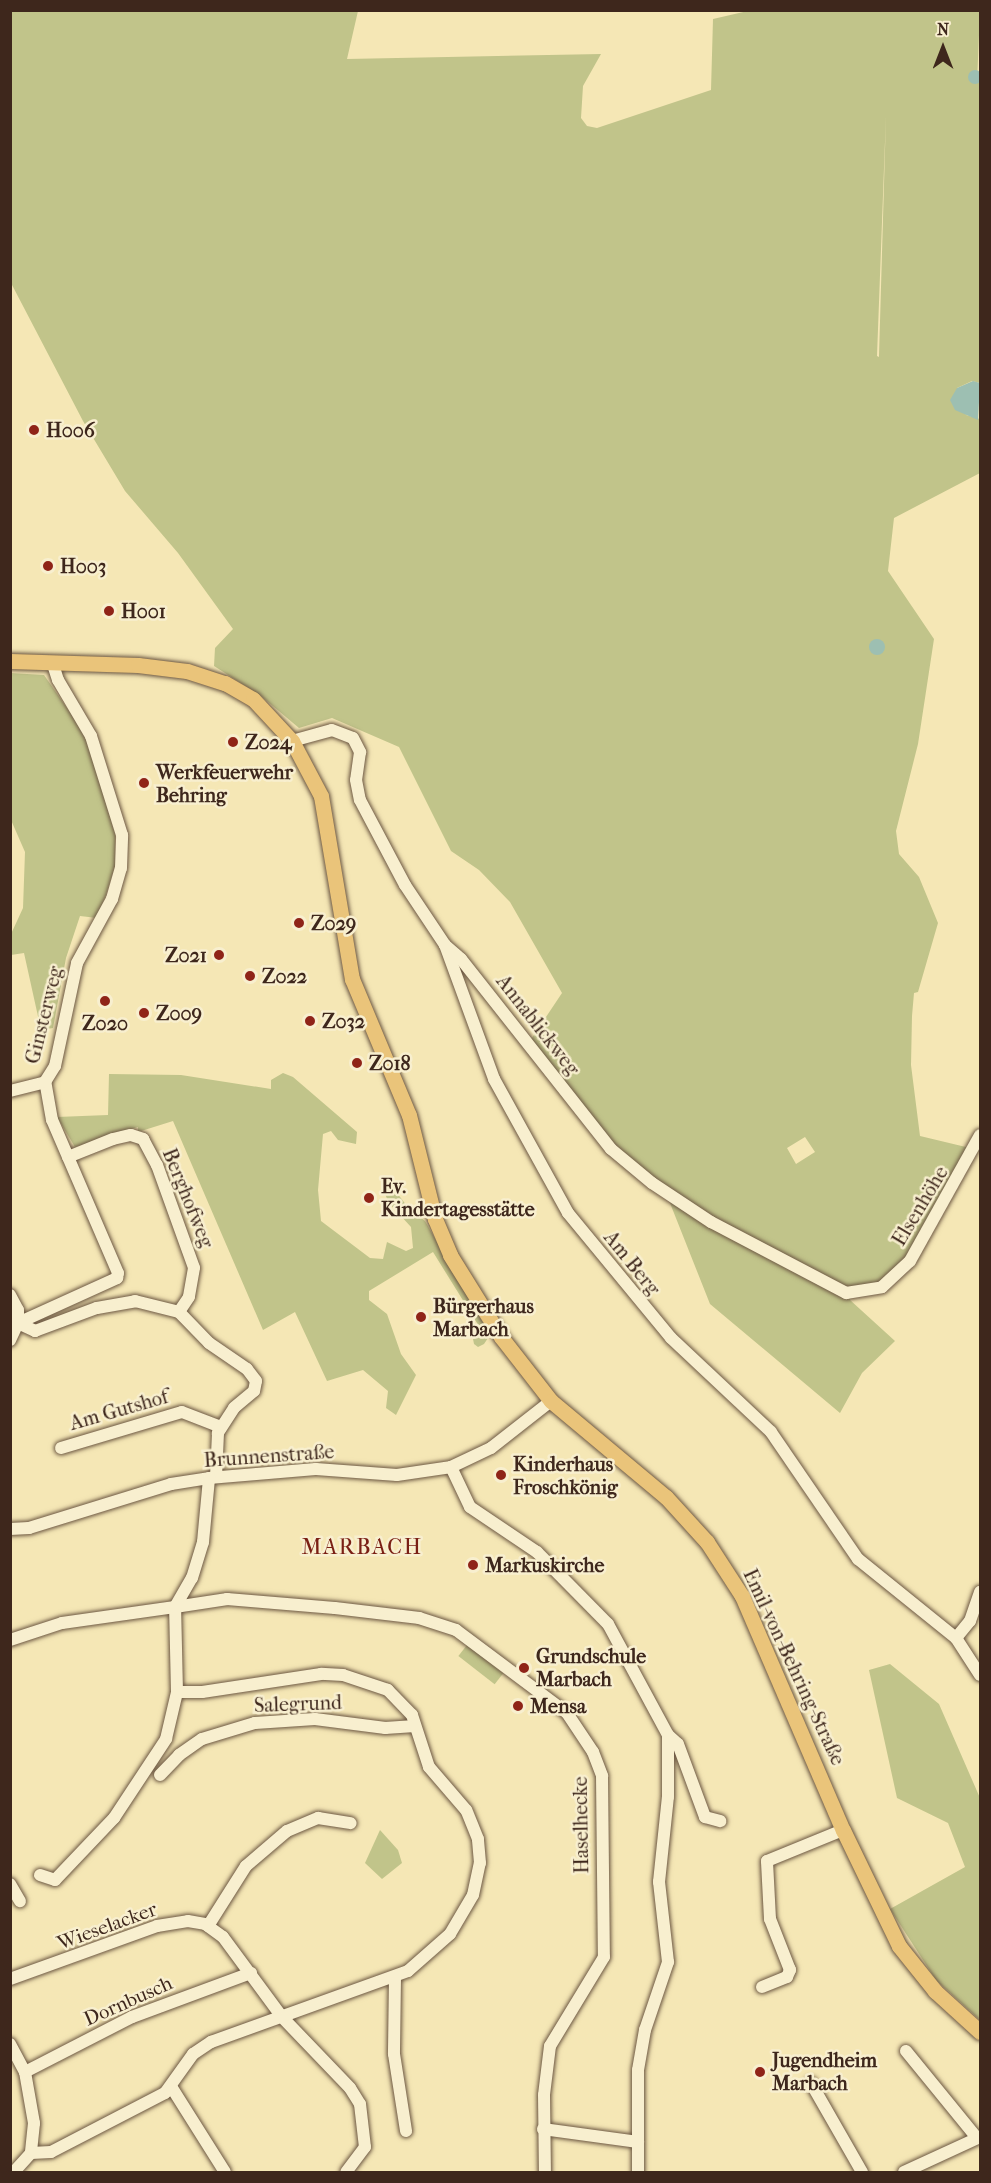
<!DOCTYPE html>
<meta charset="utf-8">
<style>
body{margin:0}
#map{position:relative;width:991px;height:2183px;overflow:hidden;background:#f5e7b5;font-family:"IM FELL French Canon",serif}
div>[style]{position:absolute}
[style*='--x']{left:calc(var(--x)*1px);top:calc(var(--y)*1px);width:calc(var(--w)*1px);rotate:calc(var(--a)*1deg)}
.green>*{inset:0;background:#c1c48a;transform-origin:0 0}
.water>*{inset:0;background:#9dbfb2}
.round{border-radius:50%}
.roads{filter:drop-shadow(0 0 2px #6c5742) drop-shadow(0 0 2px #6c5742)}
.minor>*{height:12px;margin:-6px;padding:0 6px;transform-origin:6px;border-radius:6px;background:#f8efcf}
.major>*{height:15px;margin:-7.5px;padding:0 7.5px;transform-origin:7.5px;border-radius:7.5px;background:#eac47a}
.dots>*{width:16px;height:16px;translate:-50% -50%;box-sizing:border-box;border:3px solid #f8efcf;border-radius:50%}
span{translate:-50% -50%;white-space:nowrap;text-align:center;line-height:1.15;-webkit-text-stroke:5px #f8efcf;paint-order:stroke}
.poi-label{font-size:20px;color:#3e271c;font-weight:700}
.left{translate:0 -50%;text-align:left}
.right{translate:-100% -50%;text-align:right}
.street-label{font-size:20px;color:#3e271c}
.quarter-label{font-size:22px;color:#7a1f14;letter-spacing:1.5px}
.frame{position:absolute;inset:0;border:12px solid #3e271c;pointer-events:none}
.north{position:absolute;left:913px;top:18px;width:60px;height:60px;-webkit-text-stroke:4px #f8efcf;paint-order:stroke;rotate:0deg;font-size:16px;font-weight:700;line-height:24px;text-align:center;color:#3e271c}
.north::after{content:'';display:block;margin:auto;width:21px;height:27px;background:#3e271c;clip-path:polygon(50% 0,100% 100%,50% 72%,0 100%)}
</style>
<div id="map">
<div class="green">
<i style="clip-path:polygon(evenodd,752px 10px,980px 11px,977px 83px,980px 82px,980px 383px,972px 381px,957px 388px,966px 415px,980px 419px,980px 473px,894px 518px,888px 571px,934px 639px,918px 744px,896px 831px,899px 854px,919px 877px,938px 923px,918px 992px,914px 993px,912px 1016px,911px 1065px,920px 1136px,970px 1148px,908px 1259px,879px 1285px,850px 1290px,850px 1300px,895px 1341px,862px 1373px,840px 1413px,710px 1304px,668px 1198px,614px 1146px,530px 1041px,562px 993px,510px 902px,479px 870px,451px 851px,399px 747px,332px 718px,299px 728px,261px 696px,214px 666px,215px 648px,233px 629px,178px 553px,125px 491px,83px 421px,11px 283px,11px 11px,358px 11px,347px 59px,601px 54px,583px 86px,581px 118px,587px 126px,597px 128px,711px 90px,713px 19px,752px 10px,886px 115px,879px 356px,879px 357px,877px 356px,886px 115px,752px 10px,805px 1137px,815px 1152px,796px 1164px,787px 1148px,805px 1137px)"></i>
<i style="clip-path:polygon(10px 673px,44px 675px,87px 737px,115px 834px,115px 866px,106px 895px,97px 918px,80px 916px,66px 958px,53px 1028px,41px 1030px,24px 953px,11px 955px,11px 934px,23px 908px,25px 852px,11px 820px)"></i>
<i style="clip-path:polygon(283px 1073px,293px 1077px,357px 1132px,356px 1144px,338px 1140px,331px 1131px,323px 1134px,318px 1190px,321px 1221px,370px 1258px,383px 1259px,387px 1242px,406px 1251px,413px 1248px,411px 1227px,389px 1203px,381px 1185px,382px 1180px,390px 1184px,407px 1206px,425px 1221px,490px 1335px,484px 1344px,478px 1347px,474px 1344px,473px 1339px,481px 1336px,482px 1331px,433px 1252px,369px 1291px,369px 1300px,387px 1314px,401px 1354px,416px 1375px,396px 1415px,386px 1408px,388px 1391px,363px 1370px,327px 1381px,295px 1312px,263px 1330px,173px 1121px,138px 1132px,138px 1127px,75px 1147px,57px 1117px,108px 1115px,109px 1074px,181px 1075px,271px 1089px,271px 1080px)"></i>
<i style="left:467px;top:1645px;width:46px;height:14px;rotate:38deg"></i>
<i style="clip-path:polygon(890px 1664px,939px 1704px,980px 1798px,980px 2020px,936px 1980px,890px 1909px,965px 1867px,948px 1823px,897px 1798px,869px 1670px)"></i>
<i style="clip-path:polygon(380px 1830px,398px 1850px,402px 1863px,382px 1879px,365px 1863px)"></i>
</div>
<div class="water">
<i class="round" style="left:968px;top:70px;width:14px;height:14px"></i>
<i style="clip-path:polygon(973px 381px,980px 383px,978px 420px,955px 410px,950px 400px,957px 388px)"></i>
<i class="round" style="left:869px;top:639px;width:16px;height:16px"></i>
</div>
<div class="roads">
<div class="minor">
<i style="--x:292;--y:741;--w:41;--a:-15.4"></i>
<i style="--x:332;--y:730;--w:22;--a:21"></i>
<i style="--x:353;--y:738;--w:16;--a:63"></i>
<i style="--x:360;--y:752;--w:28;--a:98"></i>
<i style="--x:356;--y:780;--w:20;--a:79"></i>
<i style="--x:360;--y:800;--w:96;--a:62.1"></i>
<i style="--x:405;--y:885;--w:72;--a:56.3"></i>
<i style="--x:445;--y:945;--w:21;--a:41"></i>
<i style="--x:461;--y:959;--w:242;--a:51.7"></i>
<i style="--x:611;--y:1149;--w:53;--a:39.7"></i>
<i style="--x:652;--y:1183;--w:71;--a:33.5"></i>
<i style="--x:711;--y:1222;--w:153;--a:27.7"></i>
<i style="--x:846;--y:1293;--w:36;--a:-9"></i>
<i style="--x:882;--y:1287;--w:38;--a:-43"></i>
<i style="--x:910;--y:1261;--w:144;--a:-60.9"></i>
<i style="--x:445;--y:945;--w:143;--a:69.9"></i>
<i style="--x:494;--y:1079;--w:153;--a:61.1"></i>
<i style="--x:568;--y:1213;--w:162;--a:50.5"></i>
<i style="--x:671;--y:1338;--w:137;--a:43.2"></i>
<i style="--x:771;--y:1432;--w:154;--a:55.6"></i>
<i style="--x:858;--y:1559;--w:126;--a:38.9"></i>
<i style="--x:956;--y:1638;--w:44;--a:57"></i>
<i style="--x:10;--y:1091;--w:36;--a:-14"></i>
<i style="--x:68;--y:1157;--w:48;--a:-21.8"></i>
<i style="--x:113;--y:1139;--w:18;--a:-13"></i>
<i style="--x:131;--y:1135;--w:13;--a:18"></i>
<i style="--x:143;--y:1139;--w:30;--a:62"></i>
<i style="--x:157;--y:1165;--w:109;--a:70.2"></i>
<i style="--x:194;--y:1268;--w:29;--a:100"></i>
<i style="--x:189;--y:1297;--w:18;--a:124"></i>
<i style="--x:10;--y:1295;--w:17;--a:62"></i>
<i style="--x:18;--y:1310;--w:13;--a:90"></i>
<i style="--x:18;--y:1323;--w:19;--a:115"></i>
<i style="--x:18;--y:1323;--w:109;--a:-24.4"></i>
<i style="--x:117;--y:1278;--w:5;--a:-79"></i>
<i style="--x:118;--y:1273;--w:167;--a:-113.3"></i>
<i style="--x:52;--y:1120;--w:39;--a:-100"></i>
<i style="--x:45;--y:1082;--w:19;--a:-58"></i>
<i style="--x:55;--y:1066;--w:105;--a:-77.9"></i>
<i style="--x:77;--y:963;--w:73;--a:-61.3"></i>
<i style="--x:112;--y:899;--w:32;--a:-74"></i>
<i style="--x:121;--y:868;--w:33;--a:-88"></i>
<i style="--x:122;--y:835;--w:104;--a:-107.4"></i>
<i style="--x:91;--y:736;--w:65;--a:-120.5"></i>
<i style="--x:58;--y:680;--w:19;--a:-108"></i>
<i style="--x:18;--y:1323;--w:19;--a:25"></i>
<i style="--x:35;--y:1331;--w:66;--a:-20.4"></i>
<i style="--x:97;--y:1308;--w:39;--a:-10"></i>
<i style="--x:135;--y:1301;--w:45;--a:14"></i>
<i style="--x:179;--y:1312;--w:43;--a:45.9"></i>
<i style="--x:209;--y:1343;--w:46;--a:34.4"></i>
<i style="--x:247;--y:1369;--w:15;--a:53"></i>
<i style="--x:256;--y:1381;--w:10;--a:101"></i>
<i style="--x:254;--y:1391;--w:26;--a:140"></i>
<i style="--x:234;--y:1408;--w:30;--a:123"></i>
<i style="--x:218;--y:1433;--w:44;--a:92.6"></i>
<i style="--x:61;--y:1448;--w:126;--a:-16.6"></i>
<i style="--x:182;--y:1412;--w:42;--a:21"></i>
<i style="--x:451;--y:1467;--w:44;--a:64.6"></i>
<i style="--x:470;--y:1507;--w:81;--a:33.9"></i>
<i style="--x:537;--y:1552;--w:101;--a:45.4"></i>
<i style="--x:608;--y:1624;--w:126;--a:61.6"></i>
<i style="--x:668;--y:1735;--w:13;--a:42"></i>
<i style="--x:678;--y:1744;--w:78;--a:69.7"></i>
<i style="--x:705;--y:1817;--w:16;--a:15"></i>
<i style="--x:10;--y:1529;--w:19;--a:-3"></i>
<i style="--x:29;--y:1528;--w:149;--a:-17.2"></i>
<i style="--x:171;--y:1484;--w:38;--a:-9"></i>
<i style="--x:209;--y:1478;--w:107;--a:-4.8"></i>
<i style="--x:316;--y:1469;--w:81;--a:4.2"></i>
<i style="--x:397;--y:1475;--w:55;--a:-8.4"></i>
<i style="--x:451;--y:1467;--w:44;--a:-25.4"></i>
<i style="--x:491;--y:1448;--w:76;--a:-38.1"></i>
<i style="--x:956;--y:1638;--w:22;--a:-51"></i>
<i style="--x:970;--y:1621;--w:31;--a:-71"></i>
<i style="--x:10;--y:1640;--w:55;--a:-18.1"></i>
<i style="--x:62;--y:1623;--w:114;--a:-8.1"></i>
<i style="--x:175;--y:1607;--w:34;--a:-60"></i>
<i style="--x:192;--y:1578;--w:38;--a:-73"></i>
<i style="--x:203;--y:1542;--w:64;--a:-84.6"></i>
<i style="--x:160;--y:1775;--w:28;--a:-46"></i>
<i style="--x:179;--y:1755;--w:28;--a:-35"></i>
<i style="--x:202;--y:1739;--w:55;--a:-16.8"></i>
<i style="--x:255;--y:1723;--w:60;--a:-3.8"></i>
<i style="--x:315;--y:1719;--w:71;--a:7.3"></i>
<i style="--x:385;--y:1728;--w:30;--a:-4"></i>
<i style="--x:40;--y:1875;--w:16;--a:18"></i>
<i style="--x:55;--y:1880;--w:86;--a:-46.4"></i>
<i style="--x:114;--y:1818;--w:95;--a:-56.6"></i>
<i style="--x:166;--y:1739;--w:48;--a:-76.8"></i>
<i style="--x:177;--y:1692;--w:85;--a:-91.3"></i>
<i style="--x:175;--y:1607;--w:53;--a:-8.7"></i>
<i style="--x:227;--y:1599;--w:108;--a:4.8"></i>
<i style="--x:335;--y:1608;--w:85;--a:6.8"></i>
<i style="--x:419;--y:1618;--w:39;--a:18"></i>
<i style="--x:456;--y:1630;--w:139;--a:36.8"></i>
<i style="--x:567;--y:1713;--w:47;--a:56.3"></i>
<i style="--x:593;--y:1752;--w:26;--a:69"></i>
<i style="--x:602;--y:1776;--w:181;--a:89.4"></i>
<i style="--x:604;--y:1957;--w:104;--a:121.2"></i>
<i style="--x:550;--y:2046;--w:49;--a:97"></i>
<i style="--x:544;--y:2095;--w:77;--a:89.3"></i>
<i style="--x:10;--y:1884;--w:20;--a:60"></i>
<i style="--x:208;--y:1926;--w:71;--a:-57.7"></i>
<i style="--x:246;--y:1866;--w:54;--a:-40.5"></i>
<i style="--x:287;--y:1831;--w:34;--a:-23"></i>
<i style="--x:318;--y:1818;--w:33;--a:9"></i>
<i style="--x:395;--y:1978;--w:76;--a:90.8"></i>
<i style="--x:394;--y:2054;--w:78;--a:81.1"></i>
<i style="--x:10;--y:1979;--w:156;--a:-19.8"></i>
<i style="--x:157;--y:1926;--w:31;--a:-9"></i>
<i style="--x:188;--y:1921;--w:17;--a:10"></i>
<i style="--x:205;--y:1924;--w:22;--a:36"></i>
<i style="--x:223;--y:1937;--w:99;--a:53.6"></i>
<i style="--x:282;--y:2017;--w:98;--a:46.2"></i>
<i style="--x:350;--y:2088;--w:19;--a:58"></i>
<i style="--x:360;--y:2104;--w:43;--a:83.4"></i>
<i style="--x:365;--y:2147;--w:31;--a:127"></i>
<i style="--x:762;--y:1987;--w:27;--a:-22"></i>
<i style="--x:787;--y:1977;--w:8;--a:-67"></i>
<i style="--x:790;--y:1970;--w:55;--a:-111.4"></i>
<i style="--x:770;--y:1919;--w:58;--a:-93"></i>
<i style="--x:767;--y:1861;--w:82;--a:-22.2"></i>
<i style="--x:10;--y:2044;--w:32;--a:62"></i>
<i style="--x:25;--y:2072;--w:52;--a:80"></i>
<i style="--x:34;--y:2123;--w:30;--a:96"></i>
<i style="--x:31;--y:2153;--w:25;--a:132"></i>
<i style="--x:906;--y:2051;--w:112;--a:50.8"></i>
<i style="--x:25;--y:2072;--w:120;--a:-27.2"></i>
<i style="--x:132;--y:2017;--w:127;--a:-20.3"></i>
<i style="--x:811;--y:2083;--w:103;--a:60.2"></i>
<i style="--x:172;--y:2088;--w:99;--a:57.8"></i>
<i style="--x:543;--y:2129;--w:96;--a:7.8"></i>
<i style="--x:31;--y:2153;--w:20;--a:-3"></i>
<i style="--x:51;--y:2152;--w:128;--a:-27.4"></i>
<i style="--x:165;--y:2093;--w:48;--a:-54.3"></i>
<i style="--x:193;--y:2054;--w:22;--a:-34"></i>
<i style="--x:211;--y:2042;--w:209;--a:-19.8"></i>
<i style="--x:408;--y:1971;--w:56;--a:-41.4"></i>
<i style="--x:450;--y:1934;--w:45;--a:-59.5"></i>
<i style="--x:473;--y:1895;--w:33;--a:-78"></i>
<i style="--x:480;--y:1863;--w:24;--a:-95"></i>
<i style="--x:478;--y:1839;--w:31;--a:-112"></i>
<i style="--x:466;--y:1810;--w:57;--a:-130.7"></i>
<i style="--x:429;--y:1767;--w:55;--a:-108.1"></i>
<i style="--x:412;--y:1715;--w:35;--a:-134"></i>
<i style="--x:388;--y:1690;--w:47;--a:-161.6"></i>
<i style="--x:343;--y:1675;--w:22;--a:-177"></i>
<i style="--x:321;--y:1674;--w:120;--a:171.4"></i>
<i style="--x:202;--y:1692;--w:25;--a:180"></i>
<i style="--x:638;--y:2172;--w:102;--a:-90"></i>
<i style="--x:638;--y:2070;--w:41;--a:-80.1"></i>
<i style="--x:645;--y:2030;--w:72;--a:-71.3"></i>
<i style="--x:668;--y:1962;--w:81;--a:-96.4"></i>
<i style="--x:659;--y:1882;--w:85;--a:-84"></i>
<i style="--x:668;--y:1797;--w:62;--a:-90"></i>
<i style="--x:904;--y:2172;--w:84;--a:-24.7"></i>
</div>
<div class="major">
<i style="--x:10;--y:661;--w:128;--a:1.8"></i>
<i style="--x:138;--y:665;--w:49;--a:7"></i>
<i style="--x:187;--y:671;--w:40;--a:18"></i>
<i style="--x:225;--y:683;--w:32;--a:30"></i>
<i style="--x:253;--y:699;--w:57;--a:47.1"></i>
<i style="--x:292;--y:741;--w:62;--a:62.2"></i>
<i style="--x:321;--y:796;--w:186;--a:80.4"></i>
<i style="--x:352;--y:979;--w:147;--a:67.3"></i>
<i style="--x:409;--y:1115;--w:107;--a:76"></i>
<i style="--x:435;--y:1219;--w:39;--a:67"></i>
<i style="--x:450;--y:1255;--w:97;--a:58.1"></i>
<i style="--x:501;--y:1337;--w:81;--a:52"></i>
<i style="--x:551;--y:1401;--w:150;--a:39.9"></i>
<i style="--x:666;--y:1497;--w:61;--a:47.7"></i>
<i style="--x:707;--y:1542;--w:64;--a:57.1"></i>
<i style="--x:742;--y:1596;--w:255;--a:66.7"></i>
<i style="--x:843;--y:1830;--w:129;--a:64.2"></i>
<i style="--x:899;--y:1946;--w:58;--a:51.3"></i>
<i style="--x:935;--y:1991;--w:61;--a:42.3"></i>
</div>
</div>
<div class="dots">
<i style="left:34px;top:430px;background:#8f2418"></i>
<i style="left:48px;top:566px;background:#8f2418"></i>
<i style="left:109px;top:611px;background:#8f2418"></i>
<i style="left:233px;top:742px;background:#8f2418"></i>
<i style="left:144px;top:783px;background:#8f2418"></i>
<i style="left:299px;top:923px;background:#8f2418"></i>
<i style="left:219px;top:955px;background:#8f2418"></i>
<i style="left:250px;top:976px;background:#8f2418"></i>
<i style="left:105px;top:1001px;background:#8f2418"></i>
<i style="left:144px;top:1013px;background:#8f2418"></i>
<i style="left:310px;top:1021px;background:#8f2418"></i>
<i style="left:357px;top:1063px;background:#8f2418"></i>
<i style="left:369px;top:1198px;background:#8f2418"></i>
<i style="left:421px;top:1317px;background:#8f2418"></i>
<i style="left:501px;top:1475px;background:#8f2418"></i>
<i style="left:473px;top:1565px;background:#8f2418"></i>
<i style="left:524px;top:1668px;background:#8f2418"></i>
<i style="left:518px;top:1706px;background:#8f2418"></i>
<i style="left:760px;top:2072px;background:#8f2418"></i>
</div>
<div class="poi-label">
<span class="left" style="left:46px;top:430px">H006</span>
<span class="left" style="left:60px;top:566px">H003</span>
<span class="left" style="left:121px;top:611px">H001</span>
<span class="left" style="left:245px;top:742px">Z024</span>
<span class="left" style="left:156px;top:784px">Werkfeuerwehr<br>Behring</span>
<span class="left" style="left:311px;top:923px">Z029</span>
<span class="right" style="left:207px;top:955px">Z021</span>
<span class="left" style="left:262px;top:976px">Z022</span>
<span class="left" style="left:156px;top:1013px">Z009</span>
<span class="left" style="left:322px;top:1021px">Z032</span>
<span style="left:105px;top:1023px">Z020</span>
<span class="left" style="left:369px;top:1063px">Z018</span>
<span class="left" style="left:381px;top:1198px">Ev.<br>Kindertagesstätte</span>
<span class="left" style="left:433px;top:1318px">Bürgerhaus<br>Marbach</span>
<span class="left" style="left:513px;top:1476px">Kinderhaus<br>Froschkönig</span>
<span class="left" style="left:485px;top:1565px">Markuskirche</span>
<span class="left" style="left:536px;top:1668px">Grundschule<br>Marbach</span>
<span class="left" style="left:530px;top:1706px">Mensa</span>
<span class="left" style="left:772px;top:2072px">Jugendheim<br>Marbach</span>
</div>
<div class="street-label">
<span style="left:44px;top:1015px;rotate:-76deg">Ginsterweg</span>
<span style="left:538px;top:1025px;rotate:52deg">Annablickweg</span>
<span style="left:188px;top:1198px;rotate:68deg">Berghofweg</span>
<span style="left:920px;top:1206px;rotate:-59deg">Elsenhöhe</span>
<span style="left:632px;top:1263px;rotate:51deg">Am Berg</span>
<span style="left:119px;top:1410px;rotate:-16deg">Am Gutshof</span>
<span style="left:269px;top:1456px;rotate:-4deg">Brunnenstraße</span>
<span style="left:794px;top:1667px;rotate:65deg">Emil-von-Behring-Straße</span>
<span style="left:298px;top:1704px;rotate:-2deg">Salegrund</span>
<span style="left:581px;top:1825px;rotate:-91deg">Haselhecke</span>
<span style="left:107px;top:1926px;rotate:-20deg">Wieselacker</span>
<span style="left:128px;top:2001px;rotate:-24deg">Dornbusch</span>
</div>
<div class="quarter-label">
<span style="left:362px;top:1548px">MARBACH</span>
</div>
<div class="frame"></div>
<div class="north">N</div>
</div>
